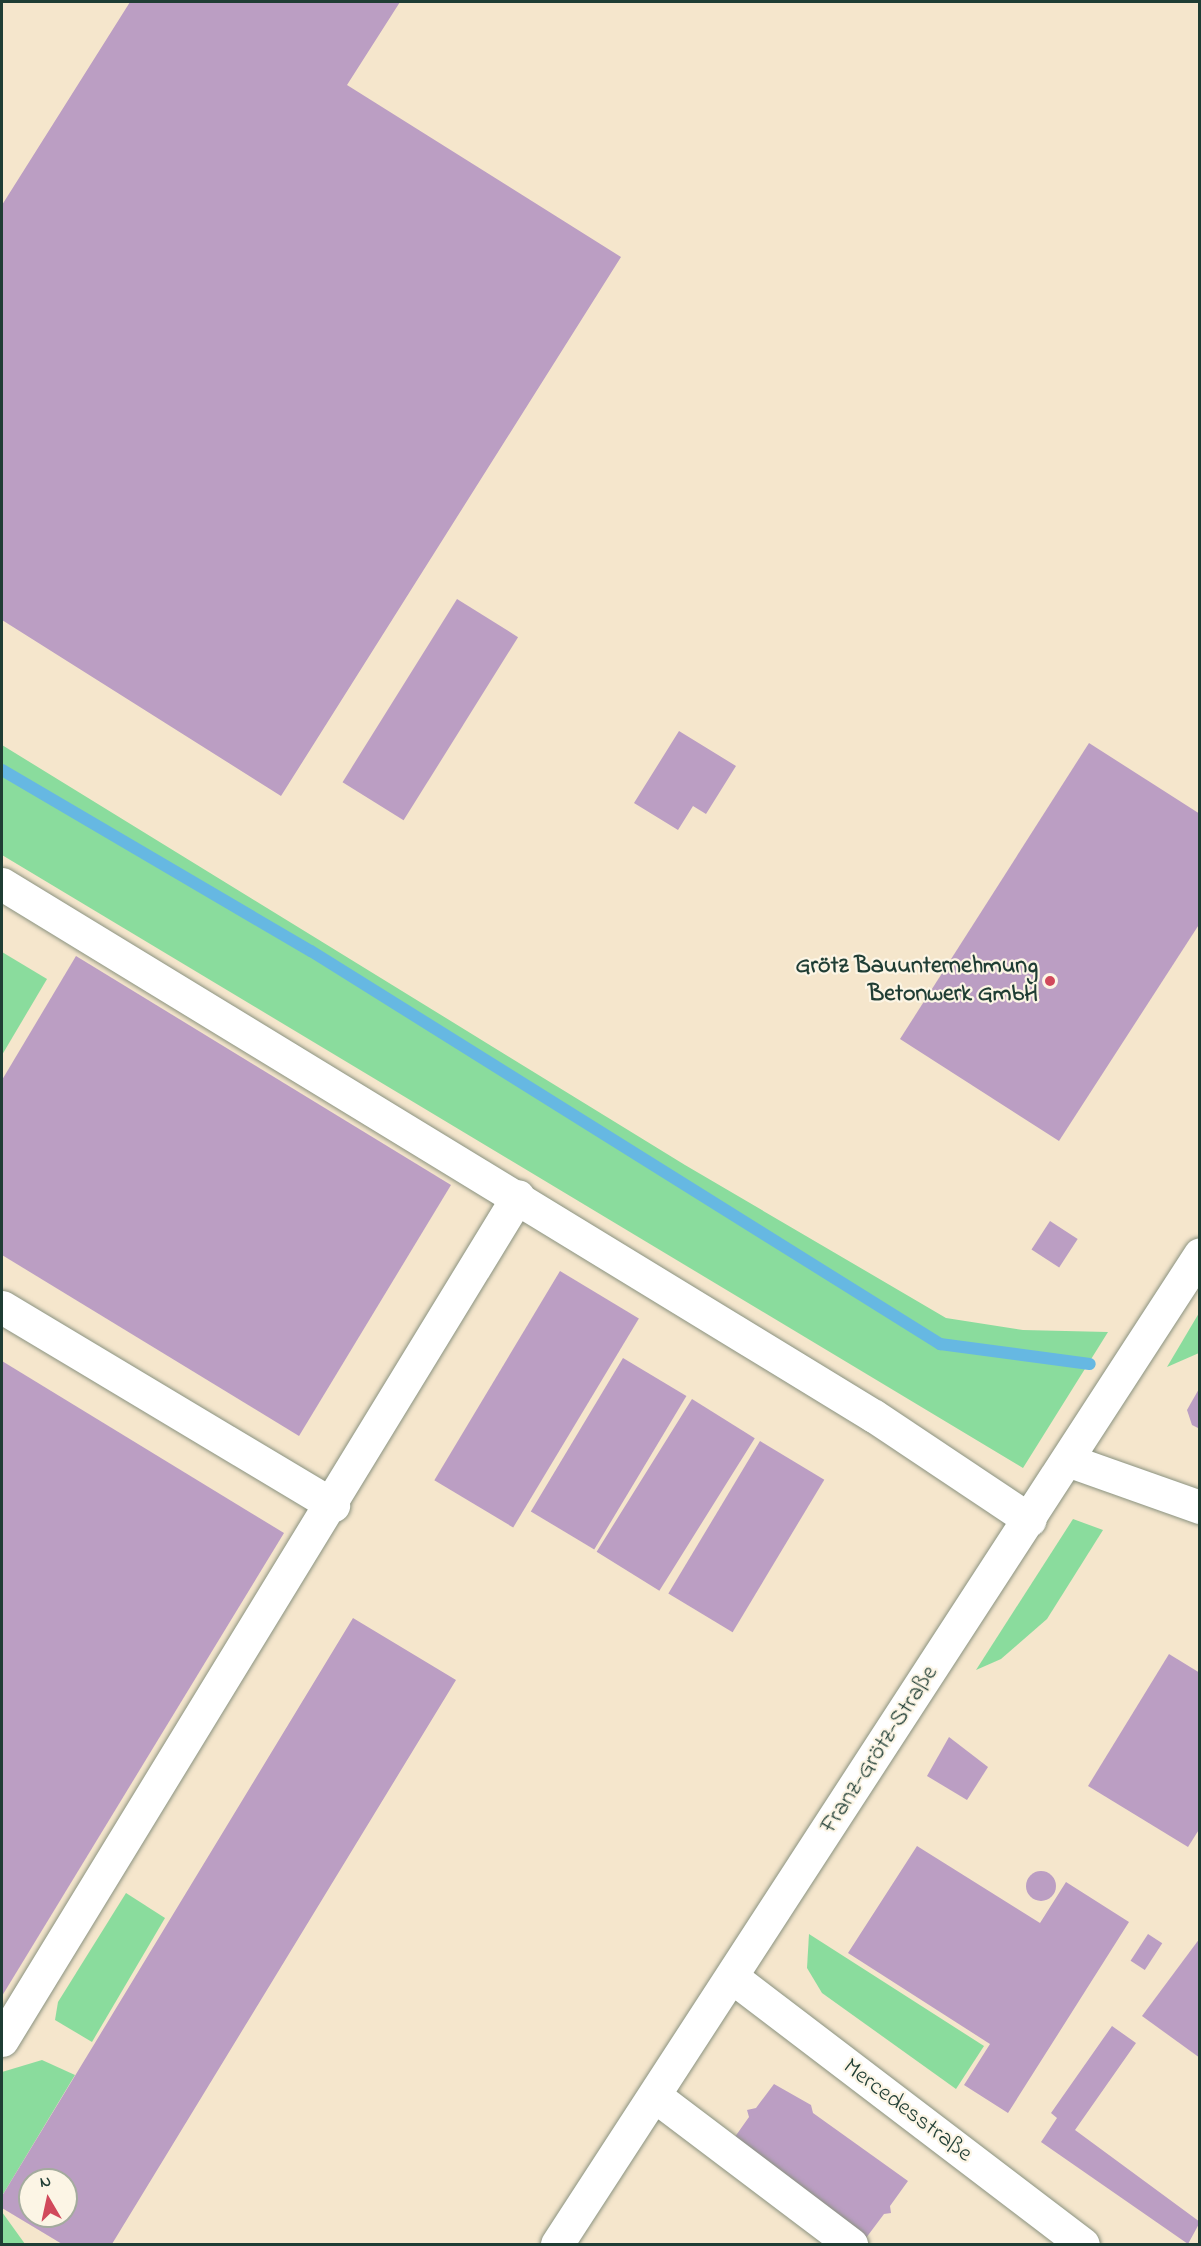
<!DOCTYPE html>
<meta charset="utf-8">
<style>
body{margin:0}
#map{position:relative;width:1201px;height:2246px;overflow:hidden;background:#f5e6cc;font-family:"Indie Flower",sans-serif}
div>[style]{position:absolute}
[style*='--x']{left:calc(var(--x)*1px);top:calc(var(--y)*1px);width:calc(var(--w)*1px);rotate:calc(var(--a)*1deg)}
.green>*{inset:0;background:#8adc9d}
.stream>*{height:12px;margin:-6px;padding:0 6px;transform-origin:6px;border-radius:6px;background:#66b8e2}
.building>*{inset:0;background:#bb9ec3;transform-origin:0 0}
.round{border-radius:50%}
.roads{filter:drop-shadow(0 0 2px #8a9280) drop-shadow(0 0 2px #8a9280)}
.minor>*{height:33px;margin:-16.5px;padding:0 16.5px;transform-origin:16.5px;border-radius:16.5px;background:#fff}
.dots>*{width:16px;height:16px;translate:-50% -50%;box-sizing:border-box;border:3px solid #fcf5e5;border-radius:50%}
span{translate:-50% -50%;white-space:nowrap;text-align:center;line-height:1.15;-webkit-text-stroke:4.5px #fcf5e5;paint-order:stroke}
.poi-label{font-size:24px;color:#1f3d34;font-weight:700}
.right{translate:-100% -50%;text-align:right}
.street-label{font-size:24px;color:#1f3d34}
.frame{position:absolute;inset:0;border:3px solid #1f3d34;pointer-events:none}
.north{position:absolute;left:18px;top:2168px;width:60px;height:60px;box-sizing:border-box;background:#fcf5e5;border:2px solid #a4ab9e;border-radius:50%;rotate:351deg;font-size:16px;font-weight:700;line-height:24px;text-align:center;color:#1f3d34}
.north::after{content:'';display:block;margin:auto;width:21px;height:27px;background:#d1495b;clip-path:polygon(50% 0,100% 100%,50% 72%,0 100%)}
</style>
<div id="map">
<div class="green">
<i style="clip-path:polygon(2px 745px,685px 1165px,946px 1318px,1023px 1330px,1108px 1332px,1023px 1468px,2px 855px)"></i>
<i style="clip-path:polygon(2px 952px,47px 979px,2px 1055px)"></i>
<i style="clip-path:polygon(1199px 1313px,1199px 1353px,1167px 1367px)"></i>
<i style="clip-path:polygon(1073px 1519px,1103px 1530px,1047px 1619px,1001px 1659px,976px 1670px)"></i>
<i style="clip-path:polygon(126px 1893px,165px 1918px,92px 2042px,55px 2020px,58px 2002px)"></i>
<i style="clip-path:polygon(809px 1934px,984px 2046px,956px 2089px,822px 1993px,807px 1968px)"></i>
<i style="clip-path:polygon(42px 2060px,75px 2075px,2px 2196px,2px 2072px)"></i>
<i style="clip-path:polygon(2px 2212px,25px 2244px,26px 2244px,2px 2244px)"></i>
</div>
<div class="stream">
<i style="--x:2;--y:770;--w:358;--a:30.4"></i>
<i style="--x:311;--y:951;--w:742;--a:32"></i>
<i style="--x:940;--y:1344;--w:151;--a:7.6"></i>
</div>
<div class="building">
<i style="clip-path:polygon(130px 2px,400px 2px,347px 85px,621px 257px,281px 796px,2px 620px,2px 205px)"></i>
<i style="left:457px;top:599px;width:72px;height:216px;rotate:32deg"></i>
<i style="clip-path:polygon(679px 731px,736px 766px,706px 814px,693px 806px,678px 830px,634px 803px)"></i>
<i style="clip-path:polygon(1089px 743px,1200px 814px,1200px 923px,1059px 1141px,900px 1039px)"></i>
<i style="clip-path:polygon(76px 956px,451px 1185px,299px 1436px,2px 1255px,2px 1080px)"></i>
<i style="left:1050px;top:1221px;width:33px;height:34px;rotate:33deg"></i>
<i style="left:560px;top:1271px;width:92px;height:244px;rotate:31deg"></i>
<i style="left:623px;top:1358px;width:74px;height:179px;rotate:31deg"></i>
<i style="clip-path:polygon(2px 1361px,284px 1533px,2px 1996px)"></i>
<i style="clip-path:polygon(1200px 1387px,1200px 1429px,1192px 1425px,1187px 1410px)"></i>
<i style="left:692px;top:1399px;width:74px;height:180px;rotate:32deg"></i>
<i style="left:760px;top:1441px;width:75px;height:178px;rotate:31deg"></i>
<i style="clip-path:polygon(evenodd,353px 1618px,456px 1680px,112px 2244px,62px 2244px,2px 2208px,2px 2196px,353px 1618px,30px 2180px,66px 2180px,66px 2216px,30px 2216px,30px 2180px)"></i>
<i style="clip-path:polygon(1169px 1654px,1200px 1673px,1200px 1828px,1188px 1847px,1088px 1786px)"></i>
<i style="clip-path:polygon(949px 1737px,988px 1767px,967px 1800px,927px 1776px)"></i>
<i style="clip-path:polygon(917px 1846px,1040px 1923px,1066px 1882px,1129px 1922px,1008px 2113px,964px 2085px,990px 2044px,848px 1953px)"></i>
<i class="round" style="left:1026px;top:1871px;width:30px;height:30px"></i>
<i style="left:1148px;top:1934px;width:17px;height:32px;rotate:33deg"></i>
<i style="clip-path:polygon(1200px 1938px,1200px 2058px,1142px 2016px)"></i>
<i style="clip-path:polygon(1112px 2026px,1136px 2043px,1075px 2130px,1200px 2222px,1188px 2244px,1041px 2142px,1057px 2118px,1051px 2113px)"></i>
<i style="clip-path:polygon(774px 2084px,811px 2105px,813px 2113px,908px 2181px,890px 2206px,891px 2213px,884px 2214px,866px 2238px,732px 2141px,749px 2117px,747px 2110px,756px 2108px)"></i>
</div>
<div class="roads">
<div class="minor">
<i style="--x:2;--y:884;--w:1021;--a:31.39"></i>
<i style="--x:874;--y:1416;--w:187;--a:33.7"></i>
<i style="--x:2;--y:1307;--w:386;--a:30.9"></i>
<i style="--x:1070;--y:1461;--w:138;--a:19.5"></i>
<i style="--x:732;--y:1977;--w:441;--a:37.3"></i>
<i style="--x:2;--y:2040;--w:989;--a:-58.56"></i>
<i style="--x:655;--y:2096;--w:246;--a:37.1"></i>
<i style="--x:557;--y:2244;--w:1180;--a:-57"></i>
</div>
</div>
<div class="dots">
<i style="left:1050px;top:981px;background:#d1495b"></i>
</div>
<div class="poi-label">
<span class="right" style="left:1038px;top:981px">Grötz Bauunternehmung<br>Betonwerk GmbH</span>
</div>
<div class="street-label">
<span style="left:880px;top:1750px;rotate:-57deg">Franz-Grötz-Straße</span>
<span style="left:907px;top:2111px;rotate:37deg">Mercedesstraße</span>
</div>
<div class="frame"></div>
<div class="north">N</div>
</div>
